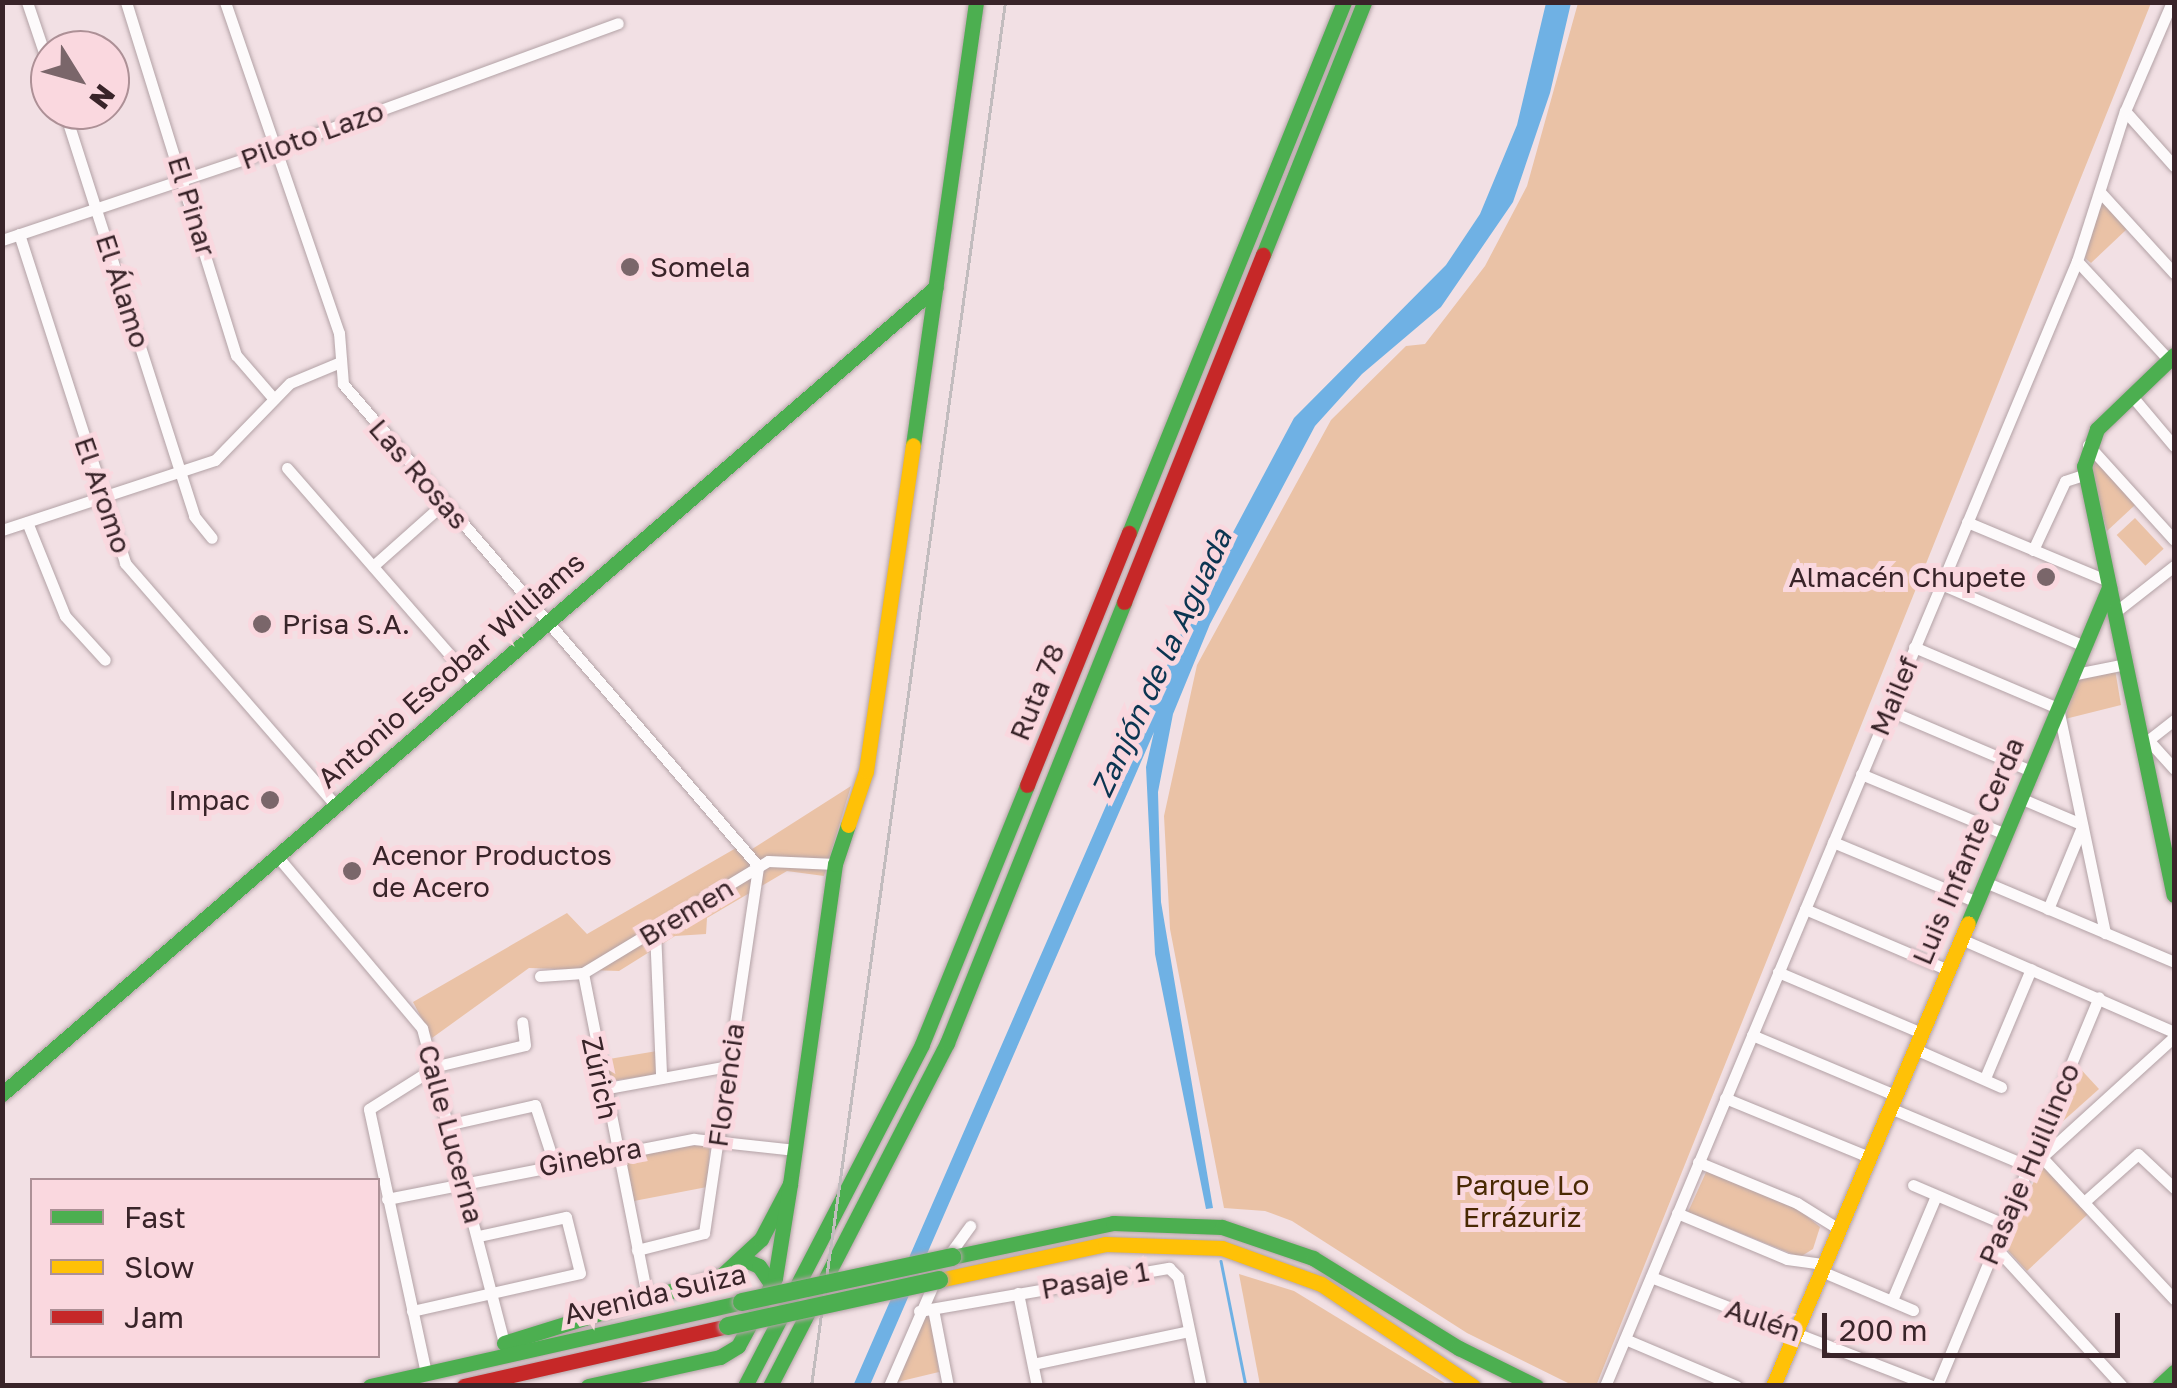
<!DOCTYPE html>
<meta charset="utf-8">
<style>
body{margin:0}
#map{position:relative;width:2177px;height:1388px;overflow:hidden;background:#f2e0e4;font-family:"Golos Text",sans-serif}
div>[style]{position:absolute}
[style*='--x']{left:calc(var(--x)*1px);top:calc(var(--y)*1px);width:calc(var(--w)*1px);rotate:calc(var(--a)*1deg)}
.green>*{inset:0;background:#eac2a6;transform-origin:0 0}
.water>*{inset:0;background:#6fb1e4}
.stream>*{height:2.5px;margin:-1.25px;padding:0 1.25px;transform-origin:1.25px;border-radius:1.25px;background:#6fb1e4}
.roads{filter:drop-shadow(0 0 2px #b3a2a6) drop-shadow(0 0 2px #b3a2a6)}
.street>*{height:11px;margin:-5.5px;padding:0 5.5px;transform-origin:5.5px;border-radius:5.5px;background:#fdfafb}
.fast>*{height:15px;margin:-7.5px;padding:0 7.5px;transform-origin:7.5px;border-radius:7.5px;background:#4caf50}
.slow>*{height:15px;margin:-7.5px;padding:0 7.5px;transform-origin:7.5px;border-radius:7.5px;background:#ffc107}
.jam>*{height:15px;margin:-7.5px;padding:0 7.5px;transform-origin:7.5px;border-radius:7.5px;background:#c62828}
.rail>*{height:2.5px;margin:-1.25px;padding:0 1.25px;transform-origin:1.25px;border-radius:1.25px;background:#c2bcbe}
.bridges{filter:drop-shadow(0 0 2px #b3a2a6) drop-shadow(0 0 2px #b3a2a6)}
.fast-bridge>*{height:18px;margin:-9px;padding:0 9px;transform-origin:9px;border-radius:9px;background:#4caf50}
.dots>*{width:28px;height:28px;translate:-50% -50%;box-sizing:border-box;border:5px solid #fad8df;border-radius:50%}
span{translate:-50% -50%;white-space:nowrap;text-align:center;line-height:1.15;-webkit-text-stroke:10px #fad8df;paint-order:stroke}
.street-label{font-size:28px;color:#392429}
.poi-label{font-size:28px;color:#392429}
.left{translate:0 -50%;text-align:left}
.right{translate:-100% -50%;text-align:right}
.park-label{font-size:28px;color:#492904}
.water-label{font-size:30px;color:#0b3551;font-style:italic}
.frame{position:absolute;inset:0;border:5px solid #392429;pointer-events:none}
.legend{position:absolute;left:30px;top:1178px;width:350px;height:180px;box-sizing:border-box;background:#fad8df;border:2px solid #ad9096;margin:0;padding:12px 18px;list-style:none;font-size:30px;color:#392429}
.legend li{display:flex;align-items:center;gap:20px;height:50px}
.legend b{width:50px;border:2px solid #ad9096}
.north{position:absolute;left:30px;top:30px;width:100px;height:100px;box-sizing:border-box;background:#fad8df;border:2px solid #ad9096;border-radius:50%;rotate:127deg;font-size:28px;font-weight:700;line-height:40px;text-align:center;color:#392429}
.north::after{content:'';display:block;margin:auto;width:35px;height:45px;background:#7a666a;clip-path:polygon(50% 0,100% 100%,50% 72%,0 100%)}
.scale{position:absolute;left:1822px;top:1313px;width:298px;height:45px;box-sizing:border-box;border:5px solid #392429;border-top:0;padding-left:12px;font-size:30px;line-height:35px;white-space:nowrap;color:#392429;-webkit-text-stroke:8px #fad8df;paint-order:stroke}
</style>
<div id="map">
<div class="green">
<i style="clip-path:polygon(1578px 3px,2151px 3px,1596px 1386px,1572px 1385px,1467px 1333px,1292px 1221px,1265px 1211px,1224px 1208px,1170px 929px,1164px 816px,1197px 665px,1331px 420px,1406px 346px,1425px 344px,1485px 266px,1527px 186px)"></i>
<i style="clip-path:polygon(2102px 200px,2127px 229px,2091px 263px,2085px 258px)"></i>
<i style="clip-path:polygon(2093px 454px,2135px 505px,2107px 531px,2092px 480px)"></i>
<i style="left:2135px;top:518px;width:42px;height:25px;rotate:47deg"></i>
<i style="clip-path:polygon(2115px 669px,2121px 705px,2065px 719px,2076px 677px)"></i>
<i style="clip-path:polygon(851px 786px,824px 876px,787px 871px,707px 918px,706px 934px,675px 936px,619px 971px,529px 968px,432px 1038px,413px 1002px,567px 913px,587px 934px,743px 844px,749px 851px)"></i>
<i style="clip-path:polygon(657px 1051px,659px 1074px,610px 1081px,603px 1060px)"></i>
<i style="clip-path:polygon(2075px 1063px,2099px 1089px,2043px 1139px)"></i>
<i style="clip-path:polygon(710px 1144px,707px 1187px,634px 1201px,625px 1153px)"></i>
<i style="clip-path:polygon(2043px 1163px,2088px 1214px,2027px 1271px,2003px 1245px)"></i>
<i style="clip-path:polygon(1707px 1170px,1798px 1209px,1820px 1227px,1813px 1249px,1800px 1257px,1688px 1212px)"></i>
<i style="clip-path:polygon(1239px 1274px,1294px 1291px,1448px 1385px,1260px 1385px)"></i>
<i style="clip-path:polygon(930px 1311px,939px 1372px,893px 1383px,922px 1313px)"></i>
</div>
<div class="water">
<i style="clip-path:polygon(1546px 3px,1571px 3px,1550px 93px,1513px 202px,1441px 307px,1362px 374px,1315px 426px,1210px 624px,1173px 714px,1158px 792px,1161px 902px,1213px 1208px,1206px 1209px,1155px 954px,1146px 767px,1154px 732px,870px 1385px,853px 1386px,1190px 613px,1294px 418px,1446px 265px,1480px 214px,1517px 125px)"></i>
</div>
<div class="stream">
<i style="--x:1221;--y:1261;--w:127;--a:78.7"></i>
</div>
<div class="roads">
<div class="street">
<i style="--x:27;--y:2;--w:72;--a:71.3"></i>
<i style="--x:126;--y:2;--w:370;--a:72.7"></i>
<i style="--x:236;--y:355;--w:58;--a:49.2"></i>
<i style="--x:225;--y:2;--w:350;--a:71"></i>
<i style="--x:339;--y:333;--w:51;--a:85.5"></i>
<i style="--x:343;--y:384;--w:636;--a:49.27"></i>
<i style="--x:64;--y:110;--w:426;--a:72.2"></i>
<i style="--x:194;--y:516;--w:28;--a:51"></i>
<i style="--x:2125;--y:111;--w:74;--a:48.3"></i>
<i style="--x:2100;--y:192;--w:110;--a:47.6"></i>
<i style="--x:19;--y:234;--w:346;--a:72.1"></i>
<i style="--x:125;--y:563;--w:322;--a:49"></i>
<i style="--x:2;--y:240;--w:287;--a:-18.5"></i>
<i style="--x:274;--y:149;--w:366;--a:-20.1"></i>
<i style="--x:2077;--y:261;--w:135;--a:47.1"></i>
<i style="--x:2131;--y:395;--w:67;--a:49.9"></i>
<i style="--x:2088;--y:445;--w:128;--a:47.8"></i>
<i style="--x:287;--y:468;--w:288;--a:48.9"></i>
<i style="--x:27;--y:522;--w:101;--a:68"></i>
<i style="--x:65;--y:616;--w:59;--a:47.7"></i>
<i style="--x:1967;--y:522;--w:153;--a:22.7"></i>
<i style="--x:2;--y:530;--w:224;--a:-18.2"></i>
<i style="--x:215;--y:460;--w:107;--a:-45.8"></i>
<i style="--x:290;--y:383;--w:52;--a:-22.6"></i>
<i style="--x:2033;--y:550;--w:76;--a:-65.1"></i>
<i style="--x:2065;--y:481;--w:20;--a:-18"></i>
<i style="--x:373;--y:566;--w:95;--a:-41.6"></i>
<i style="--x:1941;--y:584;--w:156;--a:23.4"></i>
<i style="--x:2114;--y:613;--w:76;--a:-38.1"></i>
<i style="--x:1914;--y:647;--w:156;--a:23"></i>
<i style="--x:2058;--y:708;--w:230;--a:78.2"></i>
<i style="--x:2071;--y:675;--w:55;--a:-11.5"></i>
<i style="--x:1888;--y:710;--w:155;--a:23.1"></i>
<i style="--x:2150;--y:742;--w:36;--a:48"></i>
<i style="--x:2142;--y:745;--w:41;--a:-38"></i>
<i style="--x:1861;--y:774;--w:156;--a:22.6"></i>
<i style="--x:2020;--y:798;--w:66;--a:23.1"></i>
<i style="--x:1833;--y:842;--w:156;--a:22.6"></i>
<i style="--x:277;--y:856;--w:225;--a:49.9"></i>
<i style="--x:422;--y:1028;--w:325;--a:75.4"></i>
<i style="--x:1985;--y:882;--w:205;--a:22.9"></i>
<i style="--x:1805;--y:909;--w:155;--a:23.1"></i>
<i style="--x:2048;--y:909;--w:89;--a:-67.5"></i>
<i style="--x:655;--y:930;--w:146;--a:87.6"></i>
<i style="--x:1961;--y:939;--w:232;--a:23.6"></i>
<i style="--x:1778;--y:972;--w:156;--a:23"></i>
<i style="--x:583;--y:973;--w:333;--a:78.8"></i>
<i style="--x:540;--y:976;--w:43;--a:-4"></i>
<i style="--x:583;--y:973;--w:216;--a:-31.2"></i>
<i style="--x:768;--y:861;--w:67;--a:2.6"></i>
<i style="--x:1752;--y:1035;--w:155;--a:22.8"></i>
<i style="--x:1915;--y:1049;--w:94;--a:23.8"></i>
<i style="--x:1985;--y:1078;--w:118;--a:-67.1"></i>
<i style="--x:602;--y:1089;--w:129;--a:-10.3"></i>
<i style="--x:1725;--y:1098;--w:156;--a:22.3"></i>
<i style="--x:1890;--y:1108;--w:150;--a:22.8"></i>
<i style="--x:451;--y:1124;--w:86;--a:-12.7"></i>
<i style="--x:535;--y:1105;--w:61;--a:71.9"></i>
<i style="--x:2035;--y:1150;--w:204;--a:47"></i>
<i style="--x:2042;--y:1157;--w:178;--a:-42.3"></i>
<i style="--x:1698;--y:1162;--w:107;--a:22.5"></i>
<i style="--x:1797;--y:1203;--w:49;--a:31.8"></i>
<i style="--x:1913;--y:1185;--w:99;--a:23.2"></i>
<i style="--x:387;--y:1199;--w:313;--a:-11.1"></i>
<i style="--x:694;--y:1139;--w:102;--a:6.2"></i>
<i style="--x:2084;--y:1202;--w:72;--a:-41.6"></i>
<i style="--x:2138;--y:1154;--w:50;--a:43.4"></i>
<i style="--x:1677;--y:1213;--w:119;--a:22.7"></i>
<i style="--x:1787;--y:1259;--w:37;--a:8"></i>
<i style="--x:1995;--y:1247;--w:188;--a:47.6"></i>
<i style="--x:637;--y:1250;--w:69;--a:-14.2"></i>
<i style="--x:704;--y:1233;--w:371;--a:-81.6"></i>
<i style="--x:946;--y:1259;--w:41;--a:-54"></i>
<i style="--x:1821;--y:1271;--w:100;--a:23"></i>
<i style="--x:1651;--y:1277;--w:301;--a:21.2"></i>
<i style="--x:1018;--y:1293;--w:95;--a:78.5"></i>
<i style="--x:1892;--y:1300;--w:113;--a:-67.1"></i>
<i style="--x:933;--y:1309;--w:78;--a:79"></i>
<i style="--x:412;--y:1311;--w:172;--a:-12.7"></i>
<i style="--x:580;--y:1273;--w:58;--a:-104"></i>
<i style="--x:566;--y:1217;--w:90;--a:167.8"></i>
<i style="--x:919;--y:1311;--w:254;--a:-9.8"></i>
<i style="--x:1169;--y:1268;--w:13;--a:45"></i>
<i style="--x:1178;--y:1277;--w:111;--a:78.1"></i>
<i style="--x:1625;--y:1339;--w:121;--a:22.9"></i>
<i style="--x:1033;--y:1364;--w:159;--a:-11.9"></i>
<i style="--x:426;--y:1373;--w:270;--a:-102.2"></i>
<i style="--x:369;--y:1109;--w:80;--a:-32.3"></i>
<i style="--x:437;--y:1066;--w:90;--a:-13.4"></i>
<i style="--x:525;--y:1045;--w:23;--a:-97"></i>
<i style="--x:889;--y:1386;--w:116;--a:-66.5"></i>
<i style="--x:1605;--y:1386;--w:1220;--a:-67.24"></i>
<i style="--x:2077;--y:261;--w:157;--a:-72.3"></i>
<i style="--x:2125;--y:111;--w:119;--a:-66.7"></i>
<i style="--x:1937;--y:1386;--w:421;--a:-67.4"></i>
</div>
<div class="fast">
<i style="--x:1263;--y:255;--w:272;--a:-68.2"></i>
<i style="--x:2174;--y:355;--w:107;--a:136.1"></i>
<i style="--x:2097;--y:429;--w:39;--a:109"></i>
<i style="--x:2084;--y:466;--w:438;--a:78.2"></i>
<i style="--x:913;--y:445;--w:447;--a:-81.9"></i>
<i style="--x:1129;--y:533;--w:573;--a:-67.96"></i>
<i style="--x:1968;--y:923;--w:364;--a:-67.2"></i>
<i style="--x:2;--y:1094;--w:1234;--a:-40.83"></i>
<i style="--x:952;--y:1257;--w:165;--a:-11.9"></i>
<i style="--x:1113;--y:1223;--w:109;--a:2.1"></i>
<i style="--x:1222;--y:1227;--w:96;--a:18.8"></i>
<i style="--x:1313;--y:1258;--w:172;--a:31.7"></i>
<i style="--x:1459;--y:1348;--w:86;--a:26.3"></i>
<i style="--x:743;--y:1259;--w:17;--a:24"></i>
<i style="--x:759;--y:1266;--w:23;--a:56"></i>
<i style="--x:504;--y:1343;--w:228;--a:-17.3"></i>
<i style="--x:722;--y:1275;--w:53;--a:-42.7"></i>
<i style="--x:761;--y:1239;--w:62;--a:-62.2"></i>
<i style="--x:790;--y:1184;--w:323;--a:-82"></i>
<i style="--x:835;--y:864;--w:41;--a:-71.6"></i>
<i style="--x:370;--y:1386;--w:381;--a:-12.7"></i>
<i style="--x:588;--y:1386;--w:135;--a:-12.4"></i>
<i style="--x:720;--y:1357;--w:21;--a:-31"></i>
<i style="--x:738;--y:1346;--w:77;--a:-61.4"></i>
<i style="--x:775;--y:1278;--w:95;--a:-80.9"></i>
<i style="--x:745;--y:1386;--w:385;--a:-62.6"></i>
<i style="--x:922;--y:1044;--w:279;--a:-67.9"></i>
<i style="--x:770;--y:1386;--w:386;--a:-62.7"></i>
<i style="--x:947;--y:1043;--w:475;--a:-68.1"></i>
<i style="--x:2159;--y:1386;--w:21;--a:-43"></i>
</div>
<div class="slow">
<i style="--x:848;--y:825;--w:57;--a:-71.6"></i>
<i style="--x:866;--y:771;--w:329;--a:-81.8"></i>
<i style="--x:939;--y:1280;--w:170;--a:-12.2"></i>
<i style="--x:1105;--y:1244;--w:117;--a:2"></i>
<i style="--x:1222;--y:1248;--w:105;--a:20"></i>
<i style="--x:1321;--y:1284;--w:183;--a:33.9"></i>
<i style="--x:1773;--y:1386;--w:502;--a:-67.16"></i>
</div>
<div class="jam">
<i style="--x:1124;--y:602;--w:374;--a:-68.2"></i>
<i style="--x:1027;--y:785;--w:272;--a:-68"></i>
<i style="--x:464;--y:1386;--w:271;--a:-12.8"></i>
</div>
</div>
<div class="rail">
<i style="--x:811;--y:1386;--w:1398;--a:-82.02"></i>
</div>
<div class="bridges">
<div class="fast-bridge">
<i style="--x:742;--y:1302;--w:215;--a:-12.1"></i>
<i style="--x:728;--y:1326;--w:216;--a:-12.3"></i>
</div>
</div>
<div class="dots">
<i style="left:630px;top:267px;background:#7a666a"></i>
<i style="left:2046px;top:577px;background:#7a666a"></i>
<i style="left:262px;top:624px;background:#7a666a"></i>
<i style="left:270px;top:800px;background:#7a666a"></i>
<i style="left:352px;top:871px;background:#7a666a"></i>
</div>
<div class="street-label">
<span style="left:312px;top:135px;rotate:-20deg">Piloto Lazo</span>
<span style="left:192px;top:206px;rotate:73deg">El Pinar</span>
<span style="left:123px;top:291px;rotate:72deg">El Álamo</span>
<span style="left:419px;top:474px;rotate:49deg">Las Rosas</span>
<span style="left:103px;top:495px;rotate:71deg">El Aromo</span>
<span style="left:451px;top:670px;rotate:-41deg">Antonio Escobar Williams</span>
<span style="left:1037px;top:692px;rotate:-68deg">Ruta 78</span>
<span style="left:1894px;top:696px;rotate:-67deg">Mailef</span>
<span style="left:1968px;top:851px;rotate:-67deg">Luis Infante Cerda</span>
<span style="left:686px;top:912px;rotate:-31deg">Bremen</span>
<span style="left:600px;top:1078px;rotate:78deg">Zúrich</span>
<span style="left:726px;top:1085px;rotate:-82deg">Florencia</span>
<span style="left:451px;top:1134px;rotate:75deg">Calle Lucerna</span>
<span style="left:590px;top:1157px;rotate:-11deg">Ginebra</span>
<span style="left:2029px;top:1164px;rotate:-67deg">Pasaje Huillinco</span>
<span style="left:1095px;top:1280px;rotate:-10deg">Pasaje 1</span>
<span style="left:655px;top:1294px;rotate:-13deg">Avenida Suiza</span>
<span style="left:1763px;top:1320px;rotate:19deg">Aulén</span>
</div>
<div class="poi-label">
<span class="left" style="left:650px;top:267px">Somela</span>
<span class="right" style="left:2026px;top:577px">Almacén Chupete</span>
<span class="left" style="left:282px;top:624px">Prisa S.A.</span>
<span class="right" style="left:250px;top:800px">Impac</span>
<span class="left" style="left:372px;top:871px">Acenor Productos<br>de Acero</span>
</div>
<div class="park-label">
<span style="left:1522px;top:1201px">Parque Lo<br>Errázuriz</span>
</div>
<div class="water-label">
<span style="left:1161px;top:663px;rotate:-65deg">Zanjón de la Aguada</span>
</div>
<div class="frame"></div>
<ul class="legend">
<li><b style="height:12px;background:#4caf50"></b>Fast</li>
<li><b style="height:12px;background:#ffc107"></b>Slow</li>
<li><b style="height:12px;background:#c62828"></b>Jam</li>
</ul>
<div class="north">N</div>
<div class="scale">200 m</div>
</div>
